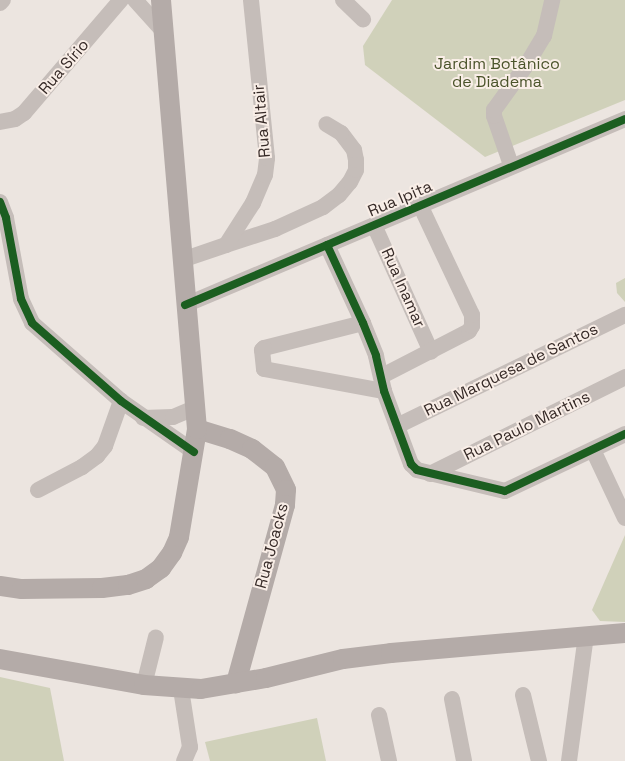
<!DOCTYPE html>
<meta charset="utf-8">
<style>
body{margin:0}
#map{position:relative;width:625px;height:761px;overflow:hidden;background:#ece5e0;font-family:"Space Grotesk",sans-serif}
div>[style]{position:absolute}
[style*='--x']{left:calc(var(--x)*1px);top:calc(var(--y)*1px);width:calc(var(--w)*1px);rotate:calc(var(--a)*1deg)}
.green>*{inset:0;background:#d0d1ba}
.minor>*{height:16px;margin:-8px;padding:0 8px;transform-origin:8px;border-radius:8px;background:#c5bdb9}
.major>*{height:20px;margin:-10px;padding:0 10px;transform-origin:10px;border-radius:10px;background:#b4aba8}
.cycleway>*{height:8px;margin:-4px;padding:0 4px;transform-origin:4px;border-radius:4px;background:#1b5e20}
span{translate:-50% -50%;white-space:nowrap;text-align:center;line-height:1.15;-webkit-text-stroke:4px #f9eee7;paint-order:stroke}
.park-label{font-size:16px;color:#4b542b}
.street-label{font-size:16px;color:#362a27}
</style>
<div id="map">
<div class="green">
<i style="clip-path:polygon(392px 0,625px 0,625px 100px,485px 157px,365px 65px,363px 46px)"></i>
<i style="clip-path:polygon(625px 278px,625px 302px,617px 293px,616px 283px)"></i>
<i style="clip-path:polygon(625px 535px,625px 622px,600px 621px,592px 610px)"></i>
<i style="clip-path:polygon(0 677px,50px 688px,64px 761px,0 761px)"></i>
<i style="clip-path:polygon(317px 718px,326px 761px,210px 761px,205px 742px)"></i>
</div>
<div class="minor">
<i style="--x:135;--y:0;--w:42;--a:47.9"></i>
<i style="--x:343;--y:0;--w:28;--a:44"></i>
<i style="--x:0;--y:3;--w:4;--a:-45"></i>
<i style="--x:0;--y:122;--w:15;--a:-11"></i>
<i style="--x:15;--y:119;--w:11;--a:-34"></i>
<i style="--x:24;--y:113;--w:149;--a:-49.4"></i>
<i style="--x:511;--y:165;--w:52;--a:-109.1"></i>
<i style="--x:494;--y:116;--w:6;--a:-90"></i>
<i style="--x:494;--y:110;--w:57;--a:-54.3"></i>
<i style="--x:527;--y:64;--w:33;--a:-59"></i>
<i style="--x:544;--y:36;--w:37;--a:-77"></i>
<i style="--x:0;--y:202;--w:17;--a:69"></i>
<i style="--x:6;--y:218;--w:82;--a:79.5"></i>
<i style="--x:21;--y:299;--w:26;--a:65"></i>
<i style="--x:32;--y:323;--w:118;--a:41.2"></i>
<i style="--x:121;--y:401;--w:89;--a:34.9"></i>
<i style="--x:374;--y:225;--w:139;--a:65.8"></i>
<i style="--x:226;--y:245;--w:52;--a:-18.1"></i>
<i style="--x:275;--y:229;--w:53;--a:-24.6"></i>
<i style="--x:323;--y:207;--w:20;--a:-37"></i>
<i style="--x:339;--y:195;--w:17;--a:-50"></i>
<i style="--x:350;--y:182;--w:13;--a:-63"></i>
<i style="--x:356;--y:170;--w:10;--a:-90"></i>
<i style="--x:356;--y:160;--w:10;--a:-101"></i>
<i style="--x:354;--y:150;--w:21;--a:-127"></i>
<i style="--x:341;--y:133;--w:17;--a:-149"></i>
<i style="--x:327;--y:245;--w:86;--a:65.2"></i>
<i style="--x:363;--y:323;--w:35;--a:68"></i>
<i style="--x:376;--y:356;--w:36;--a:77"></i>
<i style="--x:384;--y:391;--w:78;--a:69.7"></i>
<i style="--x:411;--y:464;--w:8;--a:45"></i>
<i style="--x:417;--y:470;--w:90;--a:13.4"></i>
<i style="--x:505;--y:491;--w:133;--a:-25.4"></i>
<i style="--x:182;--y:260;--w:46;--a:-18.8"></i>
<i style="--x:226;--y:245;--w:50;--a:-57.3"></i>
<i style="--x:253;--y:203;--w:30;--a:-67"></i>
<i style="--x:265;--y:175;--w:17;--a:-83"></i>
<i style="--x:267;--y:158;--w:159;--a:-95.8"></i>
<i style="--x:185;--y:305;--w:478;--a:-22.9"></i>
<i style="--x:363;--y:323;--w:102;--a:165.8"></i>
<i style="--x:264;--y:348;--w:3;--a:135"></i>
<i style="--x:262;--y:350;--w:19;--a:84"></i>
<i style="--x:264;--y:369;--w:122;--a:10.4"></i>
<i style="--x:382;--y:376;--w:98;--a:-27.3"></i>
<i style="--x:469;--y:331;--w:6;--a:-59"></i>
<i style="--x:472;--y:326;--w:11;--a:-90"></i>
<i style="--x:472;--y:315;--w:122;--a:-115.3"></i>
<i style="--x:143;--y:418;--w:30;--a:-2"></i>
<i style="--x:173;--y:417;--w:23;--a:-23"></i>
<i style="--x:397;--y:426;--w:254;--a:-26"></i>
<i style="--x:593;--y:450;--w:75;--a:64.8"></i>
<i style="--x:430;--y:474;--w:218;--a:-26.4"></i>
<i style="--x:38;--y:490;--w:50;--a:-27.6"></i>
<i style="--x:82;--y:467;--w:19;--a:-36"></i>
<i style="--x:97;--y:456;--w:13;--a:-51"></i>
<i style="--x:105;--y:446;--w:48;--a:-70.4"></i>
<i style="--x:144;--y:685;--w:49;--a:-76"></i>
<i style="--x:181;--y:689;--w:59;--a:81.2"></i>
<i style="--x:190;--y:747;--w:15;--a:113"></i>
<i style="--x:523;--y:695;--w:68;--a:76.4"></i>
<i style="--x:452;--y:699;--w:63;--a:79"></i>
<i style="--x:379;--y:715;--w:47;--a:77.7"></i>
<i style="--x:569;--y:761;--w:126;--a:-82.3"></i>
</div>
<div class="major">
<i style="--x:197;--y:429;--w:34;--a:17"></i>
<i style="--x:230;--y:439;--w:24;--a:24"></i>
<i style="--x:252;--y:449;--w:29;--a:38"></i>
<i style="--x:275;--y:467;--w:25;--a:64"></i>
<i style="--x:286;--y:490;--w:15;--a:94"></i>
<i style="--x:285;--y:505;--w:185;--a:105.4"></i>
<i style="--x:0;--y:586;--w:22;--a:8"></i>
<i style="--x:22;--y:589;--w:80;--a:-0.7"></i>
<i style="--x:102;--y:588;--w:26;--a:-7"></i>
<i style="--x:128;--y:585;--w:19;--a:-18"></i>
<i style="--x:146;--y:579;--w:19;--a:-36"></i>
<i style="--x:161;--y:568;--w:19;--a:-54"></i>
<i style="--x:172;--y:553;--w:17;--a:-66"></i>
<i style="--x:179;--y:537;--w:109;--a:-80.5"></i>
<i style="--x:197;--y:429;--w:431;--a:-94.8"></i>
<i style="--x:0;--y:659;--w:146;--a:10.2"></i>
<i style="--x:144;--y:685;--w:57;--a:4"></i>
<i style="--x:201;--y:689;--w:66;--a:-9.6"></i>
<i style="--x:266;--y:678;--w:79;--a:-13.9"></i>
<i style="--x:343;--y:659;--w:48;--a:-7.1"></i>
<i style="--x:391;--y:653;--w:235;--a:-4.9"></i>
</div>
<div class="cycleway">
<i style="--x:0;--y:202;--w:17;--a:69"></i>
<i style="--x:6;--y:218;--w:82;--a:79.5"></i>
<i style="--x:21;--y:299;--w:26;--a:65"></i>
<i style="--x:32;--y:323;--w:118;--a:41.2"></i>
<i style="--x:121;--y:401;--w:89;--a:34.9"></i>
<i style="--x:327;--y:245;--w:86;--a:65.2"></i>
<i style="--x:363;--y:323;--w:35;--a:68"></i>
<i style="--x:376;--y:356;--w:36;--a:77"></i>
<i style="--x:384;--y:391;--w:78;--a:69.7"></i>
<i style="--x:411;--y:464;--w:8;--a:45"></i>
<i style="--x:417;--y:470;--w:90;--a:13.4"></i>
<i style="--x:505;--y:491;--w:133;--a:-25.4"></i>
<i style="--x:185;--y:305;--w:478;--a:-22.9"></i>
</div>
<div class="park-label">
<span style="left:497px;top:73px">Jardim Botânico<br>de Diadema</span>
</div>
<div class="street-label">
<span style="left:64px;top:67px;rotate:-49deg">Rua Sírio</span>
<span style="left:262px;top:121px;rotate:-95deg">Rua Altair</span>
<span style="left:400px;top:199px;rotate:-23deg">Rua Ipita</span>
<span style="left:403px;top:288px;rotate:66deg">Rua Inamar</span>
<span style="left:511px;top:370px;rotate:-26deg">Rua Marquesa de Santos</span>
<span style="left:527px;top:426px;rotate:-26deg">Rua Paulo Martins</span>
<span style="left:272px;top:546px;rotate:-75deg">Rua Joacks</span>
</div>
</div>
